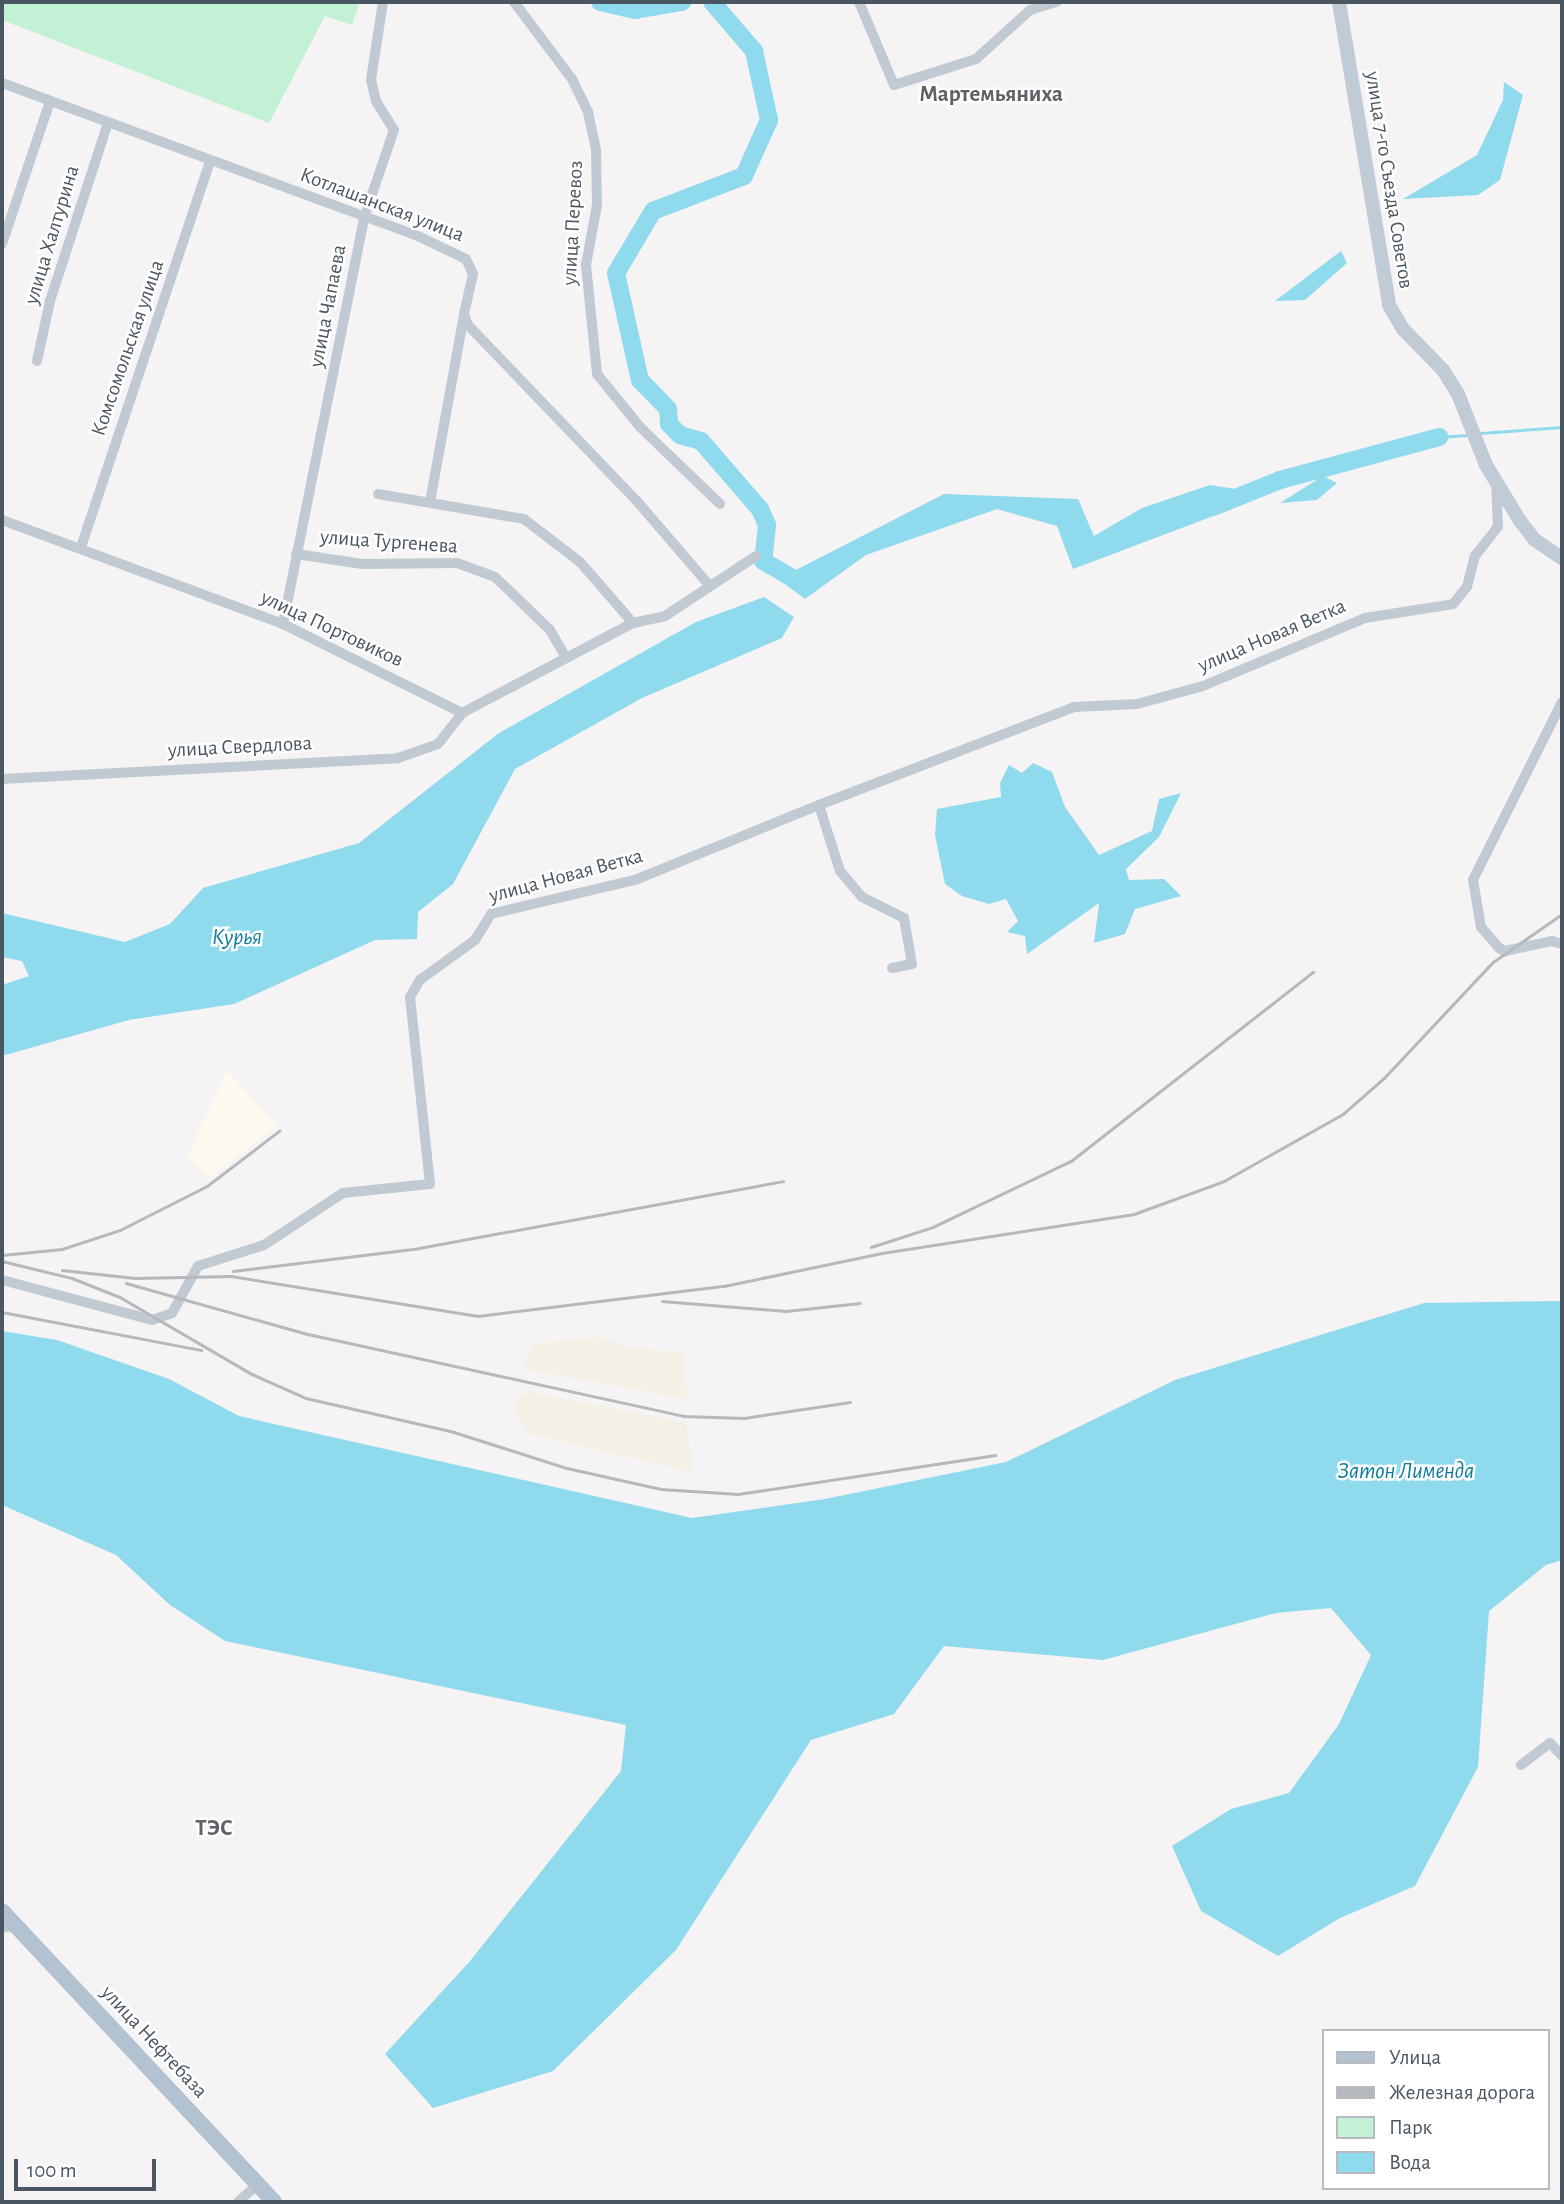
<!DOCTYPE html>
<meta charset="utf-8">
<style>
body{margin:0}
#map{position:relative;width:1564px;height:2204px;overflow:hidden;background:#f5f3f3;font-family:"Alegreya Sans",sans-serif}
div>[style]{position:absolute}
[style*='--x']{left:calc(var(--x)*1px);top:calc(var(--y)*1px);width:calc(var(--w)*1px);rotate:calc(var(--a)*1deg)}
.commercial>*{inset:0;background:#fdf9ef}
.green>*{inset:0;background:#c3f1d5}
.sand>*{inset:0;background:#f5f0e5}
.water>*{inset:0;background:#90daee}
.stream>*{height:2.5px;margin:-1.25px;padding:0 1.25px;transform-origin:1.25px;border-radius:1.25px;background:#90daee}
.river>*{height:18px;margin:-9px;padding:0 9px;transform-origin:9px;border-radius:9px;background:#90daee}
.street>*{height:10px;margin:-5px;padding:0 5px;transform-origin:5px;border-radius:5px;background:#c1cad2}
.secondary>*{height:14px;margin:-7px;padding:0 7px;transform-origin:7px;border-radius:7px;background:#c1cbd6}
.primary>*{height:16px;margin:-8px;padding:0 8px;transform-origin:8px;border-radius:8px;background:#b3c2d1}
.rail>*{height:2.5px;margin:-1.25px;padding:0 1.25px;transform-origin:1.25px;border-radius:1.25px;background:#b5b8bd}
span{translate:-50% -50%;white-space:nowrap;text-align:center;line-height:1.15;-webkit-text-stroke:5px #fff;paint-order:stroke}
.street-label{font-size:21px;color:#4a5661}
.neighbourhood-label{font-size:23px;color:#5f6368;font-weight:700}
.water-label{font-size:23px;color:#0c7c9b;font-style:italic}
.frame{position:absolute;inset:0;border:4px solid #4a5661;pointer-events:none}
.legend{position:absolute;left:1322px;top:2029px;width:228px;height:161px;box-sizing:border-box;background:#fff;border:2px solid #b7bbc0;margin:0;padding:9px 12px;list-style:none;font-size:21px;color:#4a5661}
.legend li{display:flex;align-items:center;gap:14px;height:35px}
.legend b{width:35px;border:2px solid #b7bbc0}
.scale{position:absolute;left:14px;top:2159px;width:142px;height:32px;box-sizing:border-box;border:4px solid #4a5661;border-top:0;padding-left:9px;font-size:21px;line-height:24px;white-space:nowrap;color:#4a5661;-webkit-text-stroke:5px #fff;paint-order:stroke}
</style>
<div id="map">
<div class="commercial">
<i style="clip-path:polygon(227px 1071px,277px 1126px,209px 1177px,187px 1157px)"></i>
</div>
<div class="green">
<i style="clip-path:polygon(2px 2px,360px 2px,352px 25px,325px 16px,269px 123px,2px 20px)"></i>
</div>
<div class="sand">
<i style="clip-path:polygon(602px 1337px,627px 1347px,683px 1353px,688px 1399px,524px 1369px,532px 1344px)"></i>
<i style="clip-path:polygon(529px 1392px,687px 1423px,691px 1472px,528px 1433px,514px 1411px,518px 1397px)"></i>
</div>
<div class="water">
<i style="clip-path:polygon(1504px 82px,1523px 95px,1500px 180px,1478px 195px,1403px 199px,1477px 155px,1503px 100px)"></i>
<i style="clip-path:polygon(1341px 251px,1347px 263px,1305px 300px,1275px 301px)"></i>
<i style="clip-path:polygon(1323px 476px,1337px 483px,1317px 500px,1280px 503px)"></i>
<i style="clip-path:polygon(1210px 485px,1236px 489px,1232px 509px,1073px 569px,1057px 526px,997px 509px,866px 555px,805px 599px,786px 585px,796px 570px,944px 494px,1078px 499px,1094px 536px,1142px 508px)"></i>
<i style="clip-path:polygon(764px 597px,794px 617px,782px 638px,642px 698px,515px 769px,453px 884px,418px 912px,417px 939px,375px 940px,234px 1004px,129px 1020px,2px 1056px,2px 985px,29px 976px,22px 961px,2px 957px,2px 913px,125px 942px,170px 924px,203px 888px,359px 843px,499px 733px,696px 622px)"></i>
<i style="clip-path:polygon(1033px 763px,1052px 772px,1065px 807px,1099px 855px,1152px 831px,1159px 799px,1181px 793px,1159px 837px,1126px 869px,1129px 880px,1164px 879px,1181px 896px,1135px 909px,1125px 934px,1094px 943px,1099px 903px,1027px 954px,1025px 936px,1007px 932px,1018px 921px,1006px 899px,989px 904px,962px 896px,945px 884px,935px 835px,937px 809px,1001px 797px,1000px 783px,1009px 765px,1022px 773px)"></i>
<i style="clip-path:polygon(1562px 1301px,1562px 1560px,1546px 1565px,1489px 1611px,1478px 1767px,1415px 1886px,1340px 1918px,1278px 1956px,1201px 1911px,1172px 1846px,1231px 1809px,1289px 1793px,1339px 1724px,1371px 1655px,1331px 1608px,1276px 1613px,1103px 1660px,944px 1646px,894px 1714px,811px 1740px,676px 1950px,553px 2071px,433px 2108px,385px 2054px,470px 1961px,621px 1771px,626px 1725px,225px 1641px,170px 1605px,116px 1555px,2px 1505px,2px 1331px,57px 1340px,169px 1379px,239px 1416px,692px 1518px,825px 1499px,1006px 1462px,1175px 1380px,1424px 1303px)"></i>
</div>
<div class="stream">
<i style="--x:1481;--y:433;--w:81;--a:-4.2"></i>
<i style="--x:1439;--y:437;--w:28;--a:-4"></i>
</div>
<div class="river">
<i style="--x:600;--y:2;--w:36;--a:13"></i>
<i style="--x:635;--y:10;--w:48;--a:-9.7"></i>
<i style="--x:712;--y:2;--w:65;--a:49.4"></i>
<i style="--x:754;--y:51;--w:71;--a:77.7"></i>
<i style="--x:769;--y:120;--w:61;--a:114.1"></i>
<i style="--x:744;--y:176;--w:97;--a:159"></i>
<i style="--x:653;--y:211;--w:72;--a:120.8"></i>
<i style="--x:616;--y:273;--w:110;--a:77.4"></i>
<i style="--x:640;--y:380;--w:40;--a:46"></i>
<i style="--x:668;--y:409;--w:15;--a:86"></i>
<i style="--x:669;--y:424;--w:16;--a:45"></i>
<i style="--x:680;--y:435;--w:22;--a:16"></i>
<i style="--x:701;--y:441;--w:90;--a:49.1"></i>
<i style="--x:760;--y:509;--w:17;--a:66"></i>
<i style="--x:767;--y:525;--w:36;--a:96"></i>
<i style="--x:763;--y:561;--w:39;--a:30"></i>
<i style="--x:797;--y:581;--w:16;--a:-27"></i>
<i style="--x:1213;--y:507;--w:72;--a:-21.9"></i>
<i style="--x:1280;--y:480;--w:165;--a:-15.1"></i>
</div>
<div class="street">
<i style="--x:514;--y:2;--w:96;--a:53"></i>
<i style="--x:572;--y:79;--w:37;--a:64"></i>
<i style="--x:588;--y:112;--w:39;--a:78"></i>
<i style="--x:596;--y:150;--w:55;--a:89"></i>
<i style="--x:597;--y:205;--w:61;--a:100.4"></i>
<i style="--x:586;--y:265;--w:110;--a:84.2"></i>
<i style="--x:597;--y:374;--w:68;--a:50.9"></i>
<i style="--x:640;--y:427;--w:111;--a:43.9"></i>
<i style="--x:859;--y:2;--w:90;--a:67.1"></i>
<i style="--x:894;--y:85;--w:86;--a:-17.6"></i>
<i style="--x:976;--y:59;--w:73;--a:-42.2"></i>
<i style="--x:1030;--y:10;--w:28;--a:-17"></i>
<i style="--x:2;--y:83;--w:445;--a:20.2"></i>
<i style="--x:420;--y:237;--w:51;--a:25.6"></i>
<i style="--x:466;--y:259;--w:17;--a:65"></i>
<i style="--x:473;--y:274;--w:41;--a:102.7"></i>
<i style="--x:464;--y:314;--w:12;--a:70"></i>
<i style="--x:468;--y:325;--w:243;--a:46.2"></i>
<i style="--x:636;--y:500;--w:113;--a:49.3"></i>
<i style="--x:2;--y:244;--w:151;--a:-71.4"></i>
<i style="--x:37;--y:361;--w:61;--a:-77.8"></i>
<i style="--x:50;--y:301;--w:188;--a:-72"></i>
<i style="--x:378;--y:494;--w:148;--a:9.7"></i>
<i style="--x:524;--y:519;--w:71;--a:37.5"></i>
<i style="--x:580;--y:562;--w:81;--a:49"></i>
<i style="--x:430;--y:502;--w:191;--a:-79.7"></i>
<i style="--x:2;--y:520;--w:300;--a:20.3"></i>
<i style="--x:283;--y:624;--w:200;--a:26.4"></i>
<i style="--x:81;--y:547;--w:407;--a:-71.5"></i>
<i style="--x:296;--y:554;--w:67;--a:8.6"></i>
<i style="--x:362;--y:564;--w:95;--a:-0.6"></i>
<i style="--x:457;--y:563;--w:40;--a:20.2"></i>
<i style="--x:495;--y:577;--w:76;--a:43.9"></i>
<i style="--x:550;--y:630;--w:32;--a:60"></i>
<i style="--x:283;--y:624;--w:414;--a:-78.7"></i>
<i style="--x:364;--y:218;--w:93;--a:-71.2"></i>
<i style="--x:394;--y:130;--w:34;--a:-122"></i>
<i style="--x:376;--y:101;--w:22;--a:-103"></i>
<i style="--x:371;--y:80;--w:79;--a:-81.3"></i>
<i style="--x:1562;--y:702;--w:199;--a:116.6"></i>
<i style="--x:1473;--y:880;--w:48;--a:80.3"></i>
<i style="--x:1481;--y:927;--w:28;--a:49"></i>
<i style="--x:1499;--y:948;--w:7;--a:27"></i>
<i style="--x:1505;--y:951;--w:48;--a:-12"></i>
<i style="--x:1552;--y:941;--w:10;--a:17"></i>
<i style="--x:2;--y:779;--w:397;--a:-3"></i>
<i style="--x:398;--y:758;--w:42;--a:-19.3"></i>
<i style="--x:438;--y:744;--w:39;--a:-52"></i>
<i style="--x:462;--y:713;--w:193;--a:-27.8"></i>
<i style="--x:633;--y:623;--w:33;--a:-12"></i>
<i style="--x:665;--y:616;--w:109;--a:-33.4"></i>
<i style="--x:892;--y:968;--w:20;--a:-11"></i>
<i style="--x:912;--y:964;--w:47;--a:-99.9"></i>
<i style="--x:904;--y:918;--w:47;--a:-153.4"></i>
<i style="--x:862;--y:897;--w:34;--a:-130"></i>
<i style="--x:840;--y:871;--w:69;--a:-107.7"></i>
<i style="--x:819;--y:805;--w:273;--a:-21"></i>
<i style="--x:1074;--y:707;--w:63;--a:-2.7"></i>
<i style="--x:1137;--y:704;--w:68;--a:-15.3"></i>
<i style="--x:1203;--y:686;--w:176;--a:-22.8"></i>
<i style="--x:1365;--y:618;--w:89;--a:-9"></i>
<i style="--x:1453;--y:604;--w:22;--a:-51"></i>
<i style="--x:1467;--y:587;--w:32;--a:-76"></i>
<i style="--x:1475;--y:556;--w:37;--a:-52"></i>
<i style="--x:1498;--y:527;--w:45;--a:-92.5"></i>
<i style="--x:2;--y:1280;--w:155;--a:14.9"></i>
<i style="--x:152;--y:1320;--w:21;--a:-19"></i>
<i style="--x:172;--y:1313;--w:54;--a:-61"></i>
<i style="--x:198;--y:1266;--w:69;--a:-17.7"></i>
<i style="--x:264;--y:1245;--w:95;--a:-33.4"></i>
<i style="--x:343;--y:1193;--w:87;--a:-5.9"></i>
<i style="--x:430;--y:1184;--w:188;--a:-96.1"></i>
<i style="--x:410;--y:997;--w:20;--a:-60"></i>
<i style="--x:420;--y:980;--w:68;--a:-36"></i>
<i style="--x:475;--y:940;--w:31;--a:-58"></i>
<i style="--x:491;--y:914;--w:148;--a:-13.3"></i>
<i style="--x:635;--y:880;--w:199;--a:-22.2"></i>
<i style="--x:1521;--y:1765;--w:36;--a:-37"></i>
<i style="--x:1550;--y:1743;--w:18;--a:47"></i>
<i style="--x:2;--y:1928;--w:14;--a:-12"></i>
<i style="--x:238;--y:2202;--w:27;--a:-42"></i>
</div>
<div class="secondary">
<i style="--x:1339;--y:2;--w:307;--a:80.6"></i>
<i style="--x:1389;--y:305;--w:28;--a:60"></i>
<i style="--x:1403;--y:329;--w:57;--a:45.7"></i>
<i style="--x:1443;--y:370;--w:28;--a:58"></i>
<i style="--x:1458;--y:394;--w:76;--a:68.5"></i>
<i style="--x:1486;--y:465;--w:66;--a:58.7"></i>
<i style="--x:1520;--y:521;--w:24;--a:52"></i>
<i style="--x:1535;--y:540;--w:32;--a:34"></i>
</div>
<div class="primary">
<i style="--x:2;--y:1911;--w:398;--a:46.9"></i>
</div>
<div class="rail">
<i style="--x:871;--y:1247;--w:65;--a:-17.9"></i>
<i style="--x:933;--y:1227;--w:153;--a:-25.6"></i>
<i style="--x:1071;--y:1161;--w:307;--a:-38"></i>
<i style="--x:2;--y:1255;--w:60;--a:-5.7"></i>
<i style="--x:62;--y:1249;--w:61;--a:-18.1"></i>
<i style="--x:120;--y:1230;--w:97;--a:-26.8"></i>
<i style="--x:207;--y:1186;--w:91;--a:-37.4"></i>
<i style="--x:2;--y:1261;--w:72;--a:13.7"></i>
<i style="--x:72;--y:1278;--w:52;--a:21.6"></i>
<i style="--x:120;--y:1297;--w:153;--a:30.3"></i>
<i style="--x:252;--y:1374;--w:59;--a:24"></i>
<i style="--x:306;--y:1398;--w:152;--a:12.9"></i>
<i style="--x:454;--y:1432;--w:119;--a:17.7"></i>
<i style="--x:567;--y:1468;--w:96;--a:12.6"></i>
<i style="--x:661;--y:1489;--w:77;--a:3.7"></i>
<i style="--x:738;--y:1494;--w:260;--a:-8.6"></i>
<i style="--x:62;--y:1270;--w:73;--a:6.3"></i>
<i style="--x:135;--y:1278;--w:96;--a:-1.2"></i>
<i style="--x:231;--y:1276;--w:250;--a:9.2"></i>
<i style="--x:478;--y:1316;--w:248;--a:-7"></i>
<i style="--x:724;--y:1286;--w:161;--a:-11.8"></i>
<i style="--x:882;--y:1253;--w:255;--a:-8.8"></i>
<i style="--x:1134;--y:1214;--w:96;--a:-20.1"></i>
<i style="--x:1224;--y:1181;--w:137;--a:-29.4"></i>
<i style="--x:1343;--y:1114;--w:55;--a:-41.3"></i>
<i style="--x:1384;--y:1078;--w:159;--a:-46.8"></i>
<i style="--x:1493;--y:962;--w:84;--a:-34.8"></i>
<i style="--x:233;--y:1271;--w:187;--a:-7"></i>
<i style="--x:419;--y:1248;--w:370;--a:-10.4"></i>
<i style="--x:126;--y:1283;--w:189;--a:15.7"></i>
<i style="--x:308;--y:1334;--w:384;--a:12.3"></i>
<i style="--x:683;--y:1416;--w:61;--a:1.9"></i>
<i style="--x:744;--y:1418;--w:107;--a:-8.6"></i>
<i style="--x:662;--y:1301;--w:124;--a:4.6"></i>
<i style="--x:786;--y:1311;--w:74;--a:-6.2"></i>
<i style="--x:2;--y:1312;--w:203;--a:10.8"></i>
</div>
<div class="street-label">
<span style="left:1389px;top:180px;rotate:81deg">улица 7-го Съезда Советов</span>
<span style="left:382px;top:205px;rotate:21deg">Котлашанская улица</span>
<span style="left:573px;top:223px;rotate:-87deg">улица Перевоз</span>
<span style="left:52px;top:235px;rotate:-73deg">улица Халтурина</span>
<span style="left:328px;top:306px;rotate:-79deg">улица Чапаева</span>
<span style="left:128px;top:348px;rotate:-71deg">Комсомольская улица</span>
<span style="left:389px;top:542px;rotate:4deg">улица Тургенева</span>
<span style="left:332px;top:629px;rotate:25deg">улица Портовиков</span>
<span style="left:1272px;top:636px;rotate:-23deg">улица Новая Ветка</span>
<span style="left:240px;top:747px;rotate:-3deg">улица Свердлова</span>
<span style="left:566px;top:876px;rotate:-15deg">улица Новая Ветка</span>
<span style="left:154px;top:2042px;rotate:47deg">улица Нефтебаза</span>
</div>
<div class="neighbourhood-label">
<span style="left:991px;top:95px">Мартемьяниха</span>
<span style="left:214px;top:1829px">ТЭС</span>
</div>
<div class="water-label">
<span style="left:237px;top:938px">Курья</span>
<span style="left:1406px;top:1472px">Затон Лименда</span>
</div>
<div class="frame"></div>
<ul class="legend">
<li><b style="height:9px;background:#b3c2d1"></b>Улица</li>
<li><b style="height:9px;background:#b5b8bd"></b>Железная дорога</li>
<li><b style="height:19px;background:#c3f1d5"></b>Парк</li>
<li><b style="height:19px;background:#90daee"></b>Вода</li>
</ul>
<div class="scale">100 m</div>
</div>
